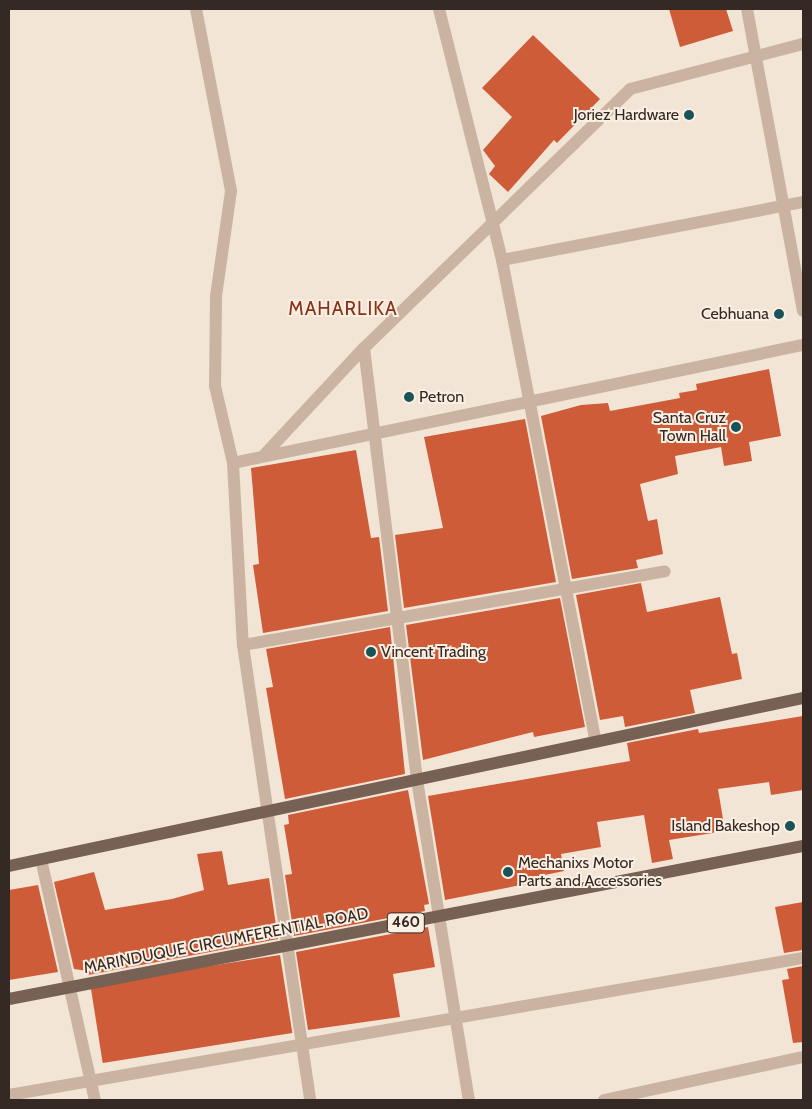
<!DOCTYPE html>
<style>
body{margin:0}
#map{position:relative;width:812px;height:1109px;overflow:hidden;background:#f2e5d6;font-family:Cabin,sans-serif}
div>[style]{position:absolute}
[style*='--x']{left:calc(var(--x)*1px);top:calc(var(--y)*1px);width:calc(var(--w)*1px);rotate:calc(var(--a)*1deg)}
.building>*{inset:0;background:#ce5c38;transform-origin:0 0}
.minor>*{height:12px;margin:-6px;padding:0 6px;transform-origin:6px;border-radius:6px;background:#cab4a1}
.tertiary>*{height:12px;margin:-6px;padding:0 6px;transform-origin:6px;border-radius:6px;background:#cab4a1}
.primary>*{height:12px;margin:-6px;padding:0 6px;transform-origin:6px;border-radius:6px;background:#776054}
.dots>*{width:14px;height:14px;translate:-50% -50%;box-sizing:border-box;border:2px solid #faefe2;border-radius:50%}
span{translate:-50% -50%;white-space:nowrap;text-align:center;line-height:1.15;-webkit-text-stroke:4px #faefe2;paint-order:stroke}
.shield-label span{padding:1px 4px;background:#faefe2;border:1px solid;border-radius:4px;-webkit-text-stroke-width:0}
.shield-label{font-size:15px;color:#342924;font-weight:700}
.poi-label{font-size:16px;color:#342924}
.right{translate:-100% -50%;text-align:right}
.left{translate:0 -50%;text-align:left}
.street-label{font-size:16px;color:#342924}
.quarter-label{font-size:19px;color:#883319;letter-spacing:1px}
.frame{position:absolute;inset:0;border:10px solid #342924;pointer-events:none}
</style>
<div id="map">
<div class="building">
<i style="clip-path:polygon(669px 9px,726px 9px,733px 31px,680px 47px)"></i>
<i style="clip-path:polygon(533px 35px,600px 99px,557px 143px,554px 140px,508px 192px,489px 174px,495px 166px,483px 150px,512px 117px,482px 88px)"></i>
<i style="clip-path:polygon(769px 369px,781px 436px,749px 442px,752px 461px,724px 466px,721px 447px,675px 456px,678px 474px,640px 484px,648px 521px,657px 519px,663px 554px,636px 560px,638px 568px,572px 579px,541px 416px,581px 405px,608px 403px,610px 411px,680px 398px,679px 393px,697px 390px,696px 384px)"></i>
<i style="clip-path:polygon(525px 419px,556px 582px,404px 608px,395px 535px,443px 528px,424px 437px)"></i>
<i style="clip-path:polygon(356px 450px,371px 538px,379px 537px,388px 611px,263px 633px,253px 565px,259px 564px,251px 468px)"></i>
<i style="clip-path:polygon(641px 583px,647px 612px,720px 597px,732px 654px,737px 653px,742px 679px,690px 690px,695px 713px,625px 727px,623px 716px,600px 720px,576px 595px)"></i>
<i style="clip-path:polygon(560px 598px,585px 727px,534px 737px,533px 732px,423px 760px,406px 625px)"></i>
<i style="clip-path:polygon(390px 627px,405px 774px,285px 799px,266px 688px,273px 687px,266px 649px)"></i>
<i style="clip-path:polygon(803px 716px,803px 790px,771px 795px,769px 782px,718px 789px,725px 831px,669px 840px,673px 859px,652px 863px,644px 815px,597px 822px,601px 847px,561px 854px,564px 871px,535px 877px,536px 882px,445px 900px,428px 796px,630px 761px,627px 743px,698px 729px,699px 733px)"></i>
<i style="clip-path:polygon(408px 790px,429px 904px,424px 905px,425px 911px,294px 936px,285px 875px,292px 874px,284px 825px,289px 824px,288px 815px)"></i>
<i style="clip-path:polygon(222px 851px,228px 885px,269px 878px,278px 939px,88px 975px,88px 971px,74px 969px,54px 882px,94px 872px,105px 910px,172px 899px,204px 890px,197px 854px)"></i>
<i style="clip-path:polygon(38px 885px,58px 972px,9px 980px,9px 890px)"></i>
<i style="clip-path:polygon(803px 902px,803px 950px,784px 953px,775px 907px)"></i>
<i style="clip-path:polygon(428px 927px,435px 967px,393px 974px,400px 1017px,308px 1030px,296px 952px)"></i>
<i style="left:280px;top:955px;width:79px;height:192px;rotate:81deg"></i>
<i style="clip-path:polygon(803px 966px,803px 1042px,793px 1043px,782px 980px,789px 979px,787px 969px)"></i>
</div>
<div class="minor">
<i style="--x:196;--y:9;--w:185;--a:79.1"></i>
<i style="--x:231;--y:191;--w:106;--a:98.1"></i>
<i style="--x:216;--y:296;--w:90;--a:90.6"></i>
<i style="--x:215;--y:386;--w:79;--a:76.8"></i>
<i style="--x:233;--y:463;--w:182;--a:86.9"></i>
<i style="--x:243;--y:645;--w:460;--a:81.6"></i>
<i style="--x:439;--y:9;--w:259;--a:75.9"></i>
<i style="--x:502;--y:260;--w:491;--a:79"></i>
<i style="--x:502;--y:260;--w:307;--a:-10.9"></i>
<i style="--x:364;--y:348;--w:435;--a:83"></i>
<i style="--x:417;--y:780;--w:324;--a:80.8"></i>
<i style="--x:265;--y:454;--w:145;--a:-47"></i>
<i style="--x:364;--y:348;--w:371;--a:-44.2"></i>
<i style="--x:630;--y:89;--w:179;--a:-14.6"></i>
<i style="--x:233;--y:463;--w:582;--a:-11.7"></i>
<i style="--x:243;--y:645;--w:428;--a:-9.9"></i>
<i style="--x:41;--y:859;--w:247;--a:77.4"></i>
<i style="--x:9;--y:1095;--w:806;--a:-9.79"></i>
<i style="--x:604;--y:1100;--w:204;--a:-12.2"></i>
</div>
<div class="tertiary">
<i style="--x:747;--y:9;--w:307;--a:79.5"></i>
</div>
<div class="primary">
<i style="--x:9;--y:866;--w:812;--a:-11.95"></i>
<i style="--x:9;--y:999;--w:809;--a:-10.91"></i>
</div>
<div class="dots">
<i style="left:689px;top:115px;background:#185358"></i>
<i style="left:779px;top:314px;background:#185358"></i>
<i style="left:409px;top:397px;background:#185358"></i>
<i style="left:736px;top:427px;background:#185358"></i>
<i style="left:371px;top:652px;background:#185358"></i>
<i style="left:790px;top:826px;background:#185358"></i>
<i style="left:508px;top:872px;background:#185358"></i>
</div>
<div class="shield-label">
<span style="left:406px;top:923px">460</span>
</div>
<div class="poi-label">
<span class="right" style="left:679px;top:115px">Joriez Hardware</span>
<span class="right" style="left:769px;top:314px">Cebhuana</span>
<span class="left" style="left:419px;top:397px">Petron</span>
<span class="right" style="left:726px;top:427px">Santa Cruz<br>Town Hall</span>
<span class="left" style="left:381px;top:652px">Vincent Trading</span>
<span class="right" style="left:780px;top:826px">Island Bakeshop</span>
<span class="left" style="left:518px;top:872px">Mechanixs Motor<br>Parts and Accessories</span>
</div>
<div class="street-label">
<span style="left:226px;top:941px;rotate:-11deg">MARINDUQUE CIRCUMFERENTIAL ROAD</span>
</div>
<div class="quarter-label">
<span style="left:343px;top:309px">MAHARLIKA</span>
</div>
<div class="frame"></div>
</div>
